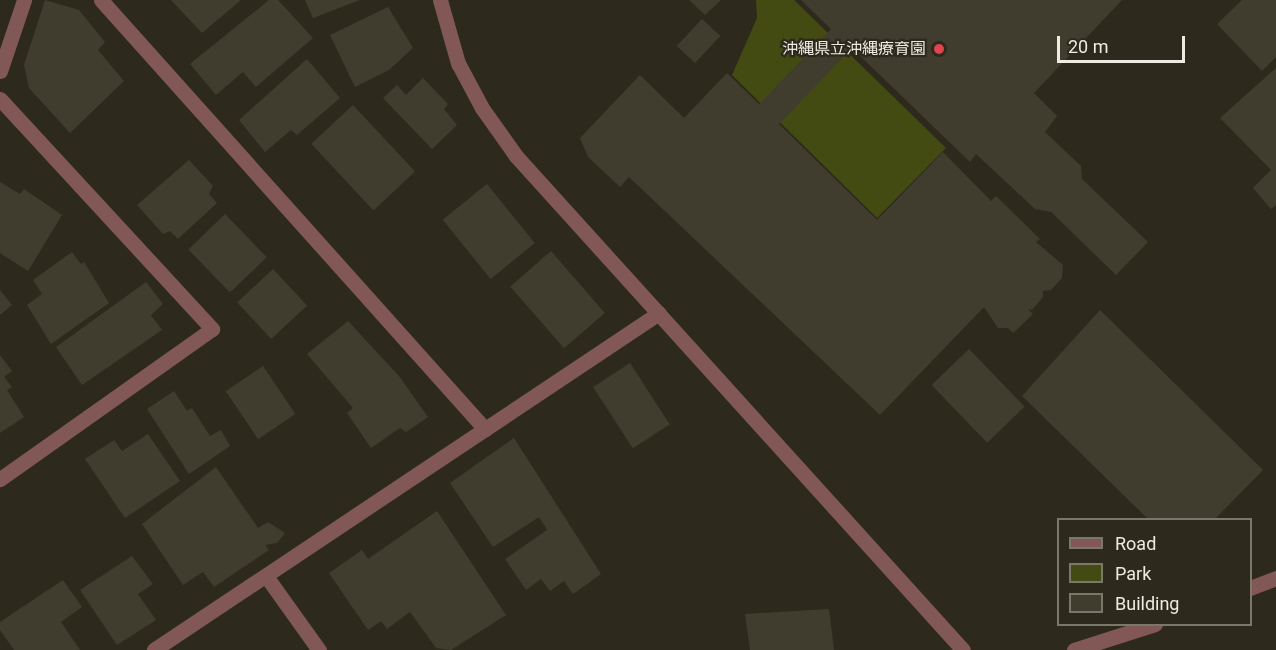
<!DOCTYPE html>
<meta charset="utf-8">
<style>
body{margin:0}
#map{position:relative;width:1276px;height:650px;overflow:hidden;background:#2d291c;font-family:Roboto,"Noto Sans JP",sans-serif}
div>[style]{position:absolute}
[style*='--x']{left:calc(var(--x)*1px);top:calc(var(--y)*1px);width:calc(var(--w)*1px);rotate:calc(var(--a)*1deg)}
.green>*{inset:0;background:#434b13}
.building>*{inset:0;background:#403d2e;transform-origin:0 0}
.street>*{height:15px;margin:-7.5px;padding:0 7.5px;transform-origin:7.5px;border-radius:7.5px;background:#815856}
.dots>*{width:16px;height:16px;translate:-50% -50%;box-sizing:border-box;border:3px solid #2d291c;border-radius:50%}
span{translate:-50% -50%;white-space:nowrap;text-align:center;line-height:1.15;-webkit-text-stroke:4.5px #2d291c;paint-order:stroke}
.poi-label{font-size:16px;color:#edebe2}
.right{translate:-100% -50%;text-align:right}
.legend{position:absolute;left:1057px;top:518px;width:195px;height:108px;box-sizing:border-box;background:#2d291c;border:2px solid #7a776b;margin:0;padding:8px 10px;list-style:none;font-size:18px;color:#edebe2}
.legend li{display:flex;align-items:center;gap:12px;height:30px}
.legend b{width:30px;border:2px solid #7a776b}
.scale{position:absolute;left:1057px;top:36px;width:128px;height:27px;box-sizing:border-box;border:3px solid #edebe2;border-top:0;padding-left:8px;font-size:18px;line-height:21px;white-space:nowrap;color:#edebe2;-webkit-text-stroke:4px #2d291c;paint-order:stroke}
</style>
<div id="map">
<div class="green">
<i style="clip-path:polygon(756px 0,794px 0,946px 148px,877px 218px,732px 75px,757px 18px)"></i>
</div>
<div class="building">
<i style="clip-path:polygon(45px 0,79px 10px,105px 42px,98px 50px,124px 81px,70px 133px,29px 88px,24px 65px)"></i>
<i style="clip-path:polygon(171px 0,241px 0,202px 33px)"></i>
<i style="clip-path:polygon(269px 0,278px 0,313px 38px,256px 87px,243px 72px,216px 95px,190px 64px)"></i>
<i style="clip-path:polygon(305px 0,360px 0,313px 18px)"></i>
<i style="clip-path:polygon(689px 0,721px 0,705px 15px)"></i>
<i style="clip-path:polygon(801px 0,1122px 0,1034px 93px,1057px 116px,1045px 132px,1081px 166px,1082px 179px,1148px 242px,1116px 275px,1051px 212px,1035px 209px,976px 154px,970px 162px,852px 48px,779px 124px,877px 220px,943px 152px,991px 201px,996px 196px,1040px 239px,1036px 242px,1063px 265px,1062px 278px,1051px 290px,1043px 291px,1043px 297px,1032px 310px,1028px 309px,1033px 314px,1013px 333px,1008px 328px,998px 328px,984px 307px,880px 415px,629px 177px,620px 187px,588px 157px,580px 138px,640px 75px,684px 118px,727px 73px,759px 104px,831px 29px)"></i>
<i style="clip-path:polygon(1242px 0,1276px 0,1276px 57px,1262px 71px,1217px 24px)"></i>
<i style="clip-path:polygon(388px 7px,413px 48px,389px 70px,355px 87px,330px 35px)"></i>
<i style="left:702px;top:19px;width:25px;height:37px;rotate:43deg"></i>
<i style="clip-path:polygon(307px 59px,340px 98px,297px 135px,291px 130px,265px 152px,239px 120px)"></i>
<i style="clip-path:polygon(1276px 68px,1276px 205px,1271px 209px,1253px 188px,1271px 170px,1220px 118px)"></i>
<i style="clip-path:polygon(423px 78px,448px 104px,444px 109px,457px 125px,432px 149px,383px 98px,397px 85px,406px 95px)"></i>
<i style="left:353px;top:105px;width:91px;height:57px;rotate:47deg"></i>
<i style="clip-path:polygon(189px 160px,213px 186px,209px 194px,217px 203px,178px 239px,170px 231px,163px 234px,137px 205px)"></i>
<i style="clip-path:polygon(0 182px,20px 194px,24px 189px,62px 215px,28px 271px,0 253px)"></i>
<i style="left:487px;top:184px;width:76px;height:57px;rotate:51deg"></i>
<i style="left:225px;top:214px;width:60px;height:51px;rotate:46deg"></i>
<i style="left:551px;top:251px;width:82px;height:54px;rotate:49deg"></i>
<i style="clip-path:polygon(72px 252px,81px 264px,84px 262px,109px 303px,51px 344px,27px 305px,42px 294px,33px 280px)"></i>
<i style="left:273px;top:269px;width:50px;height:49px;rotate:47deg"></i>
<i style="clip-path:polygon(146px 282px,163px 304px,151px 315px,162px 330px,82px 385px,56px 347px)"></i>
<i style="clip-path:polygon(0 290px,12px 305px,0 315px)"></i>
<i style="clip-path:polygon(1100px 310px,1263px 470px,1214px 520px,1149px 520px,1022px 396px)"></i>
<i style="clip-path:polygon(348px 321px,399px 376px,428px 417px,406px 432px,400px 428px,371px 448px,347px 413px,353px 408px,307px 354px)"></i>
<i style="left:969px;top:349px;width:80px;height:52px;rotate:46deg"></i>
<i style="clip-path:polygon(0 355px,12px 371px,4px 377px,12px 387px,7px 390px,24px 417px,0 433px)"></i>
<i style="left:630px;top:363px;width:73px;height:44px;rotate:57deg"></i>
<i style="left:263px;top:366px;width:58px;height:45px;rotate:56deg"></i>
<i style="clip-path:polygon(174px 391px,187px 411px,192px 408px,210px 436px,221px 430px,230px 446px,189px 474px,147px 409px)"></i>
<i style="clip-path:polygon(148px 434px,180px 481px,125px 518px,85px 459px,114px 440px,122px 451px)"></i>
<i style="clip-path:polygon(514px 438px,601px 574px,573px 594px,564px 581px,550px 591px,541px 579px,526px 590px,505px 559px,547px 530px,539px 517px,493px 547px,450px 483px)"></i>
<i style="clip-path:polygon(216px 467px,258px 528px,268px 522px,285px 533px,277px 543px,265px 545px,269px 550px,214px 587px,203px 572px,183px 585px,142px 524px)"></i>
<i style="clip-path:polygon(437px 511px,506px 615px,451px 650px,436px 648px,410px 612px,387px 629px,381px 621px,368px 630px,329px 573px,362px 550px,368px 559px)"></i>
<i style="clip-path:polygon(132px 556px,153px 584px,138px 594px,156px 620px,117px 645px,80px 590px)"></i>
<i style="clip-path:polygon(63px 580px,82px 607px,61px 622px,80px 650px,14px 650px,0 630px,0 622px)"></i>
<i style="clip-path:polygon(829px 609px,834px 650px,750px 650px,745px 614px)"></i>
</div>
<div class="street">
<i style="--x:101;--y:0;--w:576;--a:48.17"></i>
<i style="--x:485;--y:429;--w:398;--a:146.3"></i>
<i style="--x:440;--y:0;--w:66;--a:74.1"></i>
<i style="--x:458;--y:63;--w:51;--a:61.9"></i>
<i style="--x:482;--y:108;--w:59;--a:54.7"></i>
<i style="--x:516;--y:156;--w:666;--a:47.86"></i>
<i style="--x:0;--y:71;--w:75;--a:-71.3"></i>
<i style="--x:0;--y:99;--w:313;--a:47.3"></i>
<i style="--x:212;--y:329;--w:260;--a:144.7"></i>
<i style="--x:485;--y:429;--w:209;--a:-33.7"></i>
<i style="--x:266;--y:576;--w:91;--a:54.4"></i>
<i style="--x:1250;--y:588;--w:28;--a:-21"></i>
<i style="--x:1074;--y:650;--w:85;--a:-17.8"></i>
</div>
<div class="dots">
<i style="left:939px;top:49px;background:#e0444e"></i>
</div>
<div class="poi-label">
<span class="right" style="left:926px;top:49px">沖縄県立沖縄療育園</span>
</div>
<ul class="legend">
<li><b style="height:8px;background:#815856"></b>Road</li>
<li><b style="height:16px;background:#434b13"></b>Park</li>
<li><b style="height:16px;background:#403d2e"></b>Building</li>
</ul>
<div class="scale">20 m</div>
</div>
